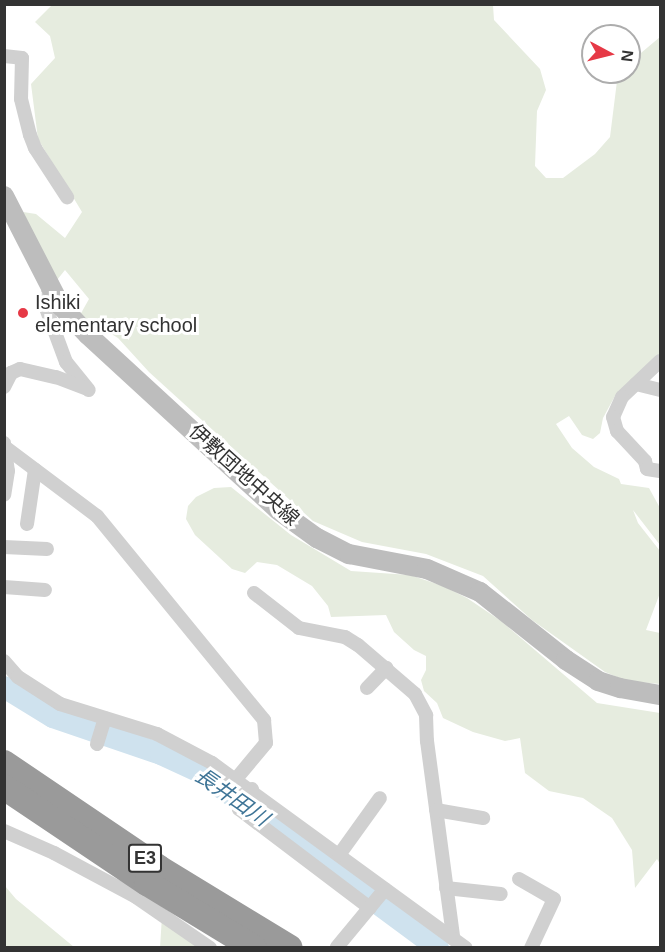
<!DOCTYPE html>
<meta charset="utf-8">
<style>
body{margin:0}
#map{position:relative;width:665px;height:952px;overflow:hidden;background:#fff;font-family:Arial,"Noto Sans JP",sans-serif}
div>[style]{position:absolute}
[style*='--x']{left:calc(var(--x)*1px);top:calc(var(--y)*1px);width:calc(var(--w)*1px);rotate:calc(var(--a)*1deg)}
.green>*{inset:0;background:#e6ecdf}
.river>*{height:22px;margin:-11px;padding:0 11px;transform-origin:11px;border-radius:11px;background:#cfe2ee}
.street>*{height:14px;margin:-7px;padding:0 7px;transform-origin:7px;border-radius:7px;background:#d0d0d0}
.secondary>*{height:20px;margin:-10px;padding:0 10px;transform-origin:10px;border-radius:10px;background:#bdbdbd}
.highway>*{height:26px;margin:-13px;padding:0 13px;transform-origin:13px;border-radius:13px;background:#9a9a9a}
.dots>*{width:16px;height:16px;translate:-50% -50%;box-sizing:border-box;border:3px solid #fff;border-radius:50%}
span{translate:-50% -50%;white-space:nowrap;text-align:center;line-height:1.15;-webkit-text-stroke:6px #fff;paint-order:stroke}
.shield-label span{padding:2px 4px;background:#fff;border:2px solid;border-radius:4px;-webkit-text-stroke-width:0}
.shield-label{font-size:18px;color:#333;font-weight:700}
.poi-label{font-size:20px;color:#333}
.left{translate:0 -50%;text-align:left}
.street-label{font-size:20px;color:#333}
.water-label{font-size:21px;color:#3f7597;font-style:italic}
.frame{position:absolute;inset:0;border:6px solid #333;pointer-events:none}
.north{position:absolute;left:581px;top:24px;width:60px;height:60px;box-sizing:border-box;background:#fff;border:2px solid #adadad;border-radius:50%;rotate:97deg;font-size:16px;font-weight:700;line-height:24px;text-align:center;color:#333}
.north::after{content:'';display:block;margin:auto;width:21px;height:27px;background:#e63946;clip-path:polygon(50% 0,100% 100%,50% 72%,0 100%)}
</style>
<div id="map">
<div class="green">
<i style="clip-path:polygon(52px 5px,493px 5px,494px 20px,540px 69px,546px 90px,537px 111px,535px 166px,546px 178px,563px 178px,595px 154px,610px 137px,618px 73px,629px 72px,629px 63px,660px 37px,660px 357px,616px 394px,603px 418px,600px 433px,593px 439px,582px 435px,569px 416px,556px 424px,572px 448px,594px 467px,619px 479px,621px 484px,649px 488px,660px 508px,660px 545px,633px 510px,638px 523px,660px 551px,660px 593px,646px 630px,660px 633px,660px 684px,627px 681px,605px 672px,532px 620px,483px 576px,426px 554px,362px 542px,313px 521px,149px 372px,118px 338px,80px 315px,89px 299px,65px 270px,57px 280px,40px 253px,23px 212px,36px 214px,65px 238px,82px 212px,38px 139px,31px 84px,55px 58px,50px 36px,35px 22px)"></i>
<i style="clip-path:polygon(231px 487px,291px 535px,351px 571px,410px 575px,443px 586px,467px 598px,501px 621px,597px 703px,660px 713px,660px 864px,657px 859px,635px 888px,632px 850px,612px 818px,583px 798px,549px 791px,525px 773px,520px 738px,505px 741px,473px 732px,443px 718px,437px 703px,424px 691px,421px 680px,426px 670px,426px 656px,414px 650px,394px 632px,386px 615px,331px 617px,328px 606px,312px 586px,277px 565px,257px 562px,245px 573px,232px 569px,195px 535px,186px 519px,188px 506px,196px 497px,214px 488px)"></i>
<i style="clip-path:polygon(5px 886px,16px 899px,74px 947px,5px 947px)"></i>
<i style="clip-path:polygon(162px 916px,205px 948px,160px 948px)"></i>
</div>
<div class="river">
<i style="--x:4;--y:687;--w:57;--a:31.5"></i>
<i style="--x:53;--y:717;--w:114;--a:18.9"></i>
<i style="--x:161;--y:754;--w:43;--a:24.8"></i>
<i style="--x:200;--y:772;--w:296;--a:36.5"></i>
</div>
<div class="street">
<i style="--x:4;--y:56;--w:18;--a:6"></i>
<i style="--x:22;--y:58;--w:41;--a:91.4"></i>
<i style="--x:21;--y:99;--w:37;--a:76"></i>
<i style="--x:30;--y:135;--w:14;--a:69"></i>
<i style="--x:35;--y:148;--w:59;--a:56.9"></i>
<i style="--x:49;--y:287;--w:21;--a:98"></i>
<i style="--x:46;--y:308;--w:58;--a:69.7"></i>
<i style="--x:66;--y:362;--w:36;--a:51"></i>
<i style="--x:660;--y:361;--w:52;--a:136.5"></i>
<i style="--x:622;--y:397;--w:22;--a:114"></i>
<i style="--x:613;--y:417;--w:15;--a:74"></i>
<i style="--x:617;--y:431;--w:41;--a:47"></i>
<i style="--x:645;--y:461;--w:8;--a:76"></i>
<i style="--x:647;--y:469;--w:13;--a:9"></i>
<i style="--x:636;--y:384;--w:25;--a:14"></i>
<i style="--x:4;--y:387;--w:16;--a:-63"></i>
<i style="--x:11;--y:373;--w:10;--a:-24"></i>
<i style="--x:20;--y:369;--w:37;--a:13"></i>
<i style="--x:56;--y:377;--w:33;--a:21"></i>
<i style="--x:4;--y:443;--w:28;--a:82"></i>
<i style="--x:8;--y:471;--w:24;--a:99"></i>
<i style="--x:5;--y:447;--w:115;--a:36.9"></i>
<i style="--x:97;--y:516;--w:264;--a:50.7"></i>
<i style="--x:264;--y:720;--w:23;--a:85"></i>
<i style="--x:266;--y:743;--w:47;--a:129.8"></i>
<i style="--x:27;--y:524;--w:55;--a:-81.6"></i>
<i style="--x:4;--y:547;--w:43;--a:2.7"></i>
<i style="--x:4;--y:587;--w:41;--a:4.2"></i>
<i style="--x:254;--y:593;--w:57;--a:37.9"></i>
<i style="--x:299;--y:628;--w:47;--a:11.1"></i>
<i style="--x:345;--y:637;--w:15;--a:32"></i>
<i style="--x:358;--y:645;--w:75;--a:40.7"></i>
<i style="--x:415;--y:694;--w:24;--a:62"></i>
<i style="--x:426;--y:715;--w:26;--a:88"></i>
<i style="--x:427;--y:741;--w:198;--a:82.4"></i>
<i style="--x:4;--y:661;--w:21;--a:49"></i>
<i style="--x:18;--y:677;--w:50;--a:32.7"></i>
<i style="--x:60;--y:704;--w:102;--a:17.2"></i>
<i style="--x:157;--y:734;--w:62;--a:27.8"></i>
<i style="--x:212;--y:763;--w:314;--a:36.1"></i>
<i style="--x:367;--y:688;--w:28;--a:-46"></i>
<i style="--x:97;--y:744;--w:27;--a:-73"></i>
<i style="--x:252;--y:789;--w:24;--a:123"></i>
<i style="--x:239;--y:809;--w:164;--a:37.1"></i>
<i style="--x:436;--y:810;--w:48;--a:9.7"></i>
<i style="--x:4;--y:831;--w:55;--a:23.7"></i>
<i style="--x:54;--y:853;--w:93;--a:28.2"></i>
<i style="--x:136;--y:897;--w:90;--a:34.6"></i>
<i style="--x:339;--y:855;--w:70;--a:-54.3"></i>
<i style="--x:519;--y:879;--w:40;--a:29.7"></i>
<i style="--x:554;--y:899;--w:54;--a:115.1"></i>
<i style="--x:446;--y:888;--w:55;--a:6.2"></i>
<i style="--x:337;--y:947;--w:75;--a:-50.4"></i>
</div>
<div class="secondary">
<i style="--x:4;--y:196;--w:123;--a:62.8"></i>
<i style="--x:60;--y:305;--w:41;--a:47"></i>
<i style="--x:88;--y:335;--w:258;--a:42.6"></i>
<i style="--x:278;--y:510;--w:48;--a:35.7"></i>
<i style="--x:317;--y:538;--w:36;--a:27"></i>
<i style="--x:349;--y:554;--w:79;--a:10.9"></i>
<i style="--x:427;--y:569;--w:58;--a:23.5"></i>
<i style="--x:480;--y:592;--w:110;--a:38.3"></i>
<i style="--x:566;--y:660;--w:38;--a:33"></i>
<i style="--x:598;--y:681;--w:23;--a:18"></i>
<i style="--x:620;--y:688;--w:41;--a:9.9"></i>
</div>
<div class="highway">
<i style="--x:4;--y:763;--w:187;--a:34.1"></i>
<i style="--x:159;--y:868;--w:153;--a:31.4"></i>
<i style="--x:4;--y:787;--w:172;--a:33.9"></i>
<i style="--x:147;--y:883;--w:125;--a:31.3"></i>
</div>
<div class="dots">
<i style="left:23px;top:313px;background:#e63946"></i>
</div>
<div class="shield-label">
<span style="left:145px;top:858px">E3</span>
</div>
<div class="poi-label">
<span class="left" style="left:35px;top:314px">Ishiki<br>elementary school</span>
</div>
<div class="street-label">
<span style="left:244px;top:475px;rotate:42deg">伊敷団地中央線</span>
</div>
<div class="water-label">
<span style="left:232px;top:797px;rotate:35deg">長井田川</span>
</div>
<div class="frame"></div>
<div class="north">N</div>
</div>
